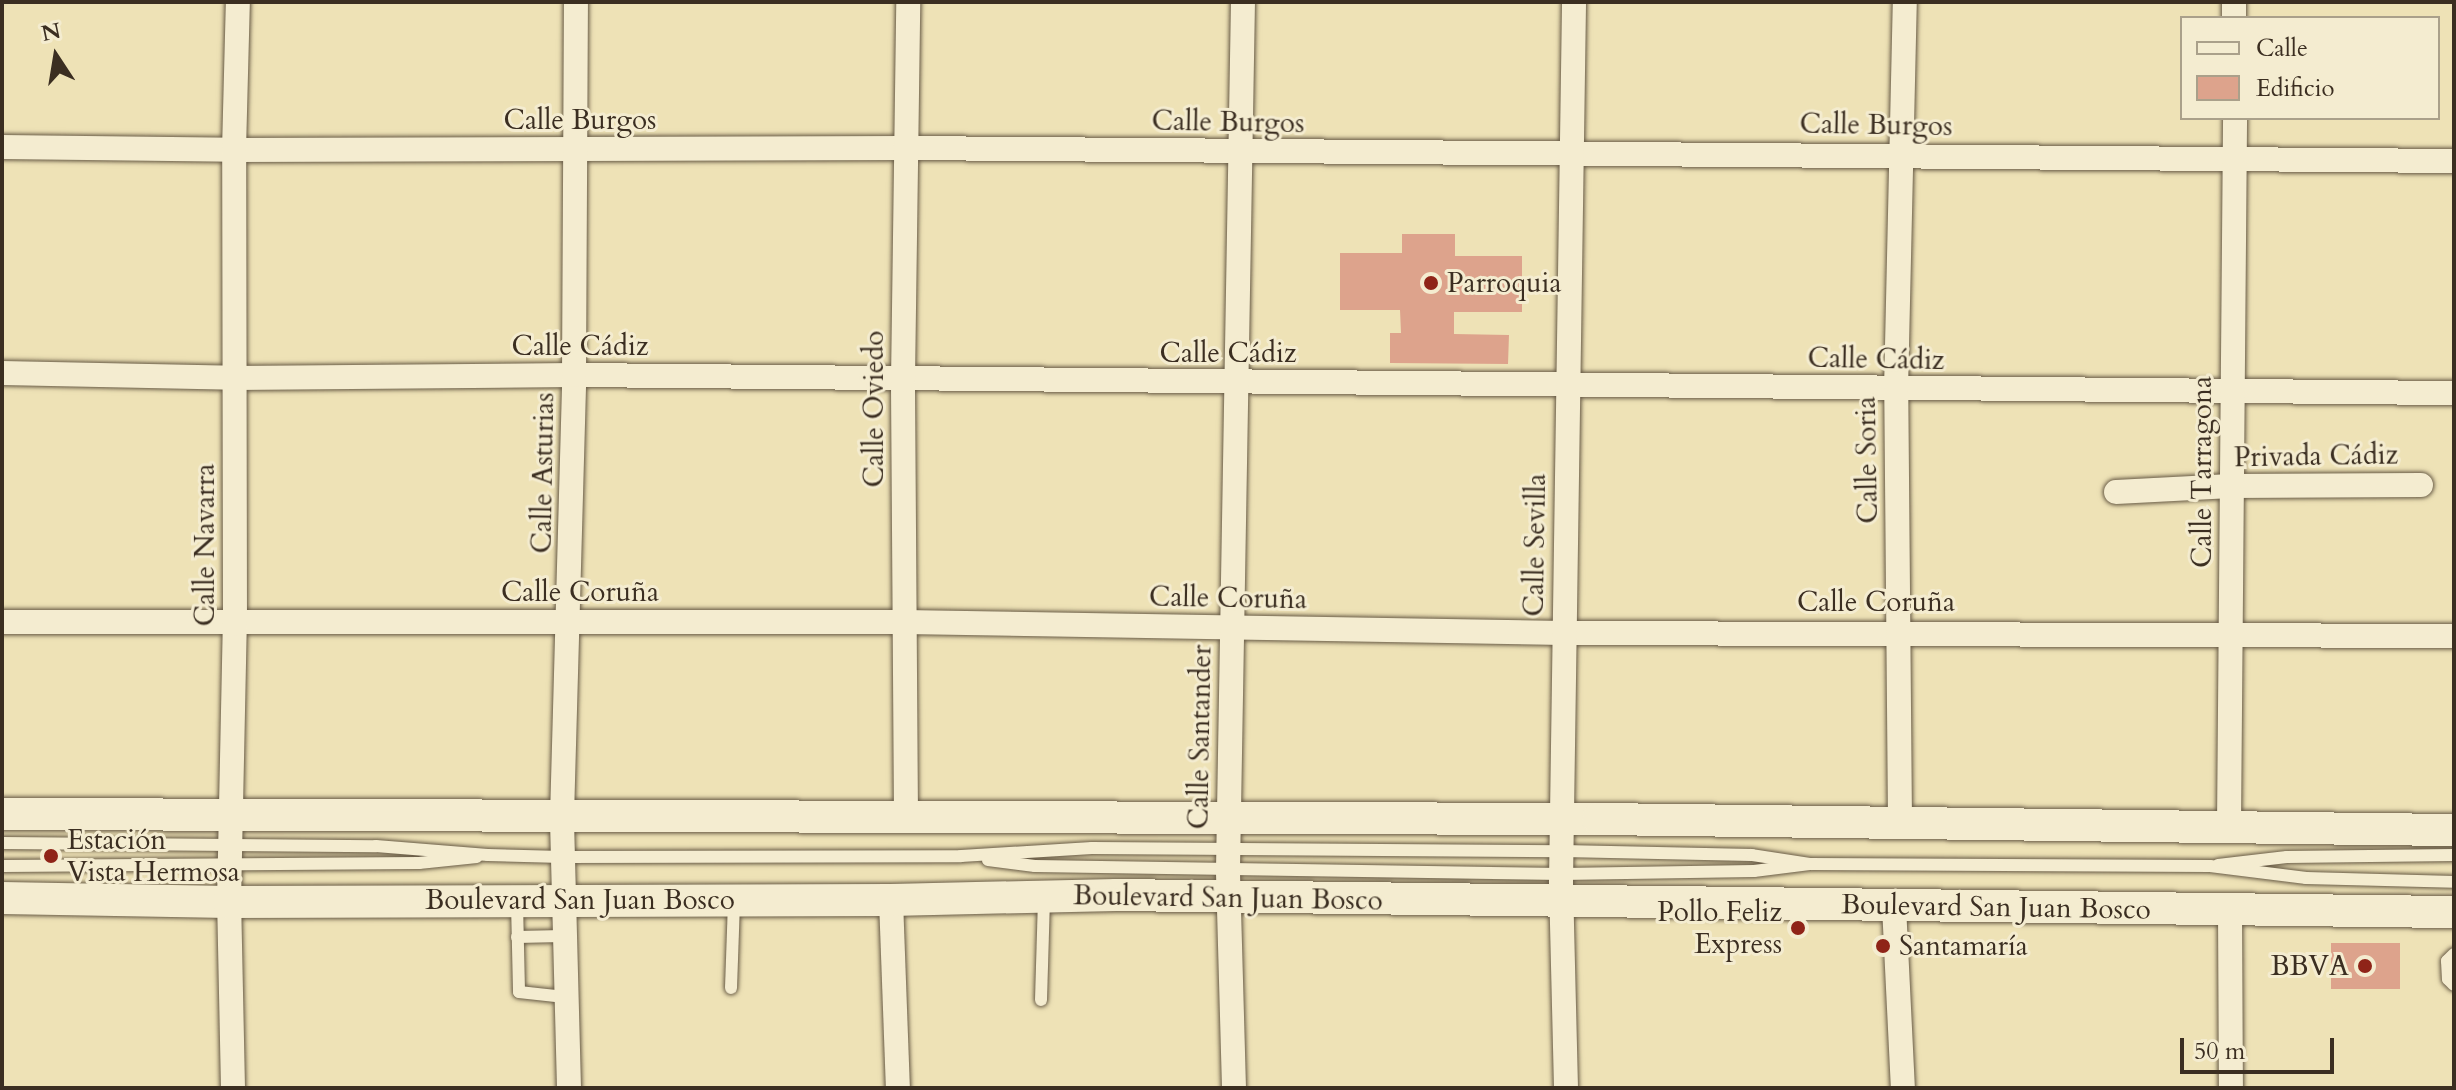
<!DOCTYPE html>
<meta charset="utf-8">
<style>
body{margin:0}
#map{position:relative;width:2456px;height:1090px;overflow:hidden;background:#eee2b6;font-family:Cardo,serif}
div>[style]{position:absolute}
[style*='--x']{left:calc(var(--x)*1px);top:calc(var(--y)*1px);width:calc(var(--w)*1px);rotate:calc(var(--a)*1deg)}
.building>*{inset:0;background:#dda38c;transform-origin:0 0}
.roads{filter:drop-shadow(0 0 2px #685b46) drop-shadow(0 0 2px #685b46)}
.lane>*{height:12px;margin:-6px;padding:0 6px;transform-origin:6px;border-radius:6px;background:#f4ecd0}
.street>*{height:24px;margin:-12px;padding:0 12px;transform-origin:12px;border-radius:12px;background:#f4ecd0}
.secondary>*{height:32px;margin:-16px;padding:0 16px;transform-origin:16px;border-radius:16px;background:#f4ecd0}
.dots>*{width:22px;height:22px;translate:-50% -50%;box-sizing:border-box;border:4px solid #f4ecd0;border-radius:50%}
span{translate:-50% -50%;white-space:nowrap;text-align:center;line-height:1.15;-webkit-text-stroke:6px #f4ecd0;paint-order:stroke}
.street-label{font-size:28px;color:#3b2e21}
.poi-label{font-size:28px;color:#3b2e21}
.left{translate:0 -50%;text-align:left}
.right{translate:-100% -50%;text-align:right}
.frame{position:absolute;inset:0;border:4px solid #3b2e21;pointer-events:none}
.legend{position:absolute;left:2180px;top:16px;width:260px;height:104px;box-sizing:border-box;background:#f4ecd0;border:2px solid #aaa08a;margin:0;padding:10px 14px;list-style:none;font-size:24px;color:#3b2e21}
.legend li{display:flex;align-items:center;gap:16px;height:40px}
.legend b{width:40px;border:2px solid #aaa08a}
.north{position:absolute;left:16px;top:16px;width:80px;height:80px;-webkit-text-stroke:6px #f4ecd0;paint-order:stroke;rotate:348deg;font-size:22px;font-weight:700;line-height:32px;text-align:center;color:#3b2e21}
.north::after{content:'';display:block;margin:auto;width:28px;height:36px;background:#3b2e21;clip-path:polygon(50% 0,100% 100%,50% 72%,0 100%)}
.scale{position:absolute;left:2180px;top:1038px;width:154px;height:36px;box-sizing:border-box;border:4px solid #3b2e21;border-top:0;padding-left:10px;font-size:24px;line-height:28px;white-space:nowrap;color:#3b2e21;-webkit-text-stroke:6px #f4ecd0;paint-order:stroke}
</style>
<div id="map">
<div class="building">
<i style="clip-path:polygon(1402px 234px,1455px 234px,1455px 256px,1522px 256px,1522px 312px,1454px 312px,1454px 334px,1509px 335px,1508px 364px,1390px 363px,1390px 333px,1401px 333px,1400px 310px,1340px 310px,1340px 253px,1402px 253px)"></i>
<i style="left:2331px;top:943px;width:69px;height:46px"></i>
</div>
<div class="roads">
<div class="lane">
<i style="--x:2;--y:843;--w:374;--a:0.5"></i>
<i style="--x:376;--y:846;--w:112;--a:4.6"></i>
<i style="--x:488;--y:855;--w:74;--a:1.5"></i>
<i style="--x:562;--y:857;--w:399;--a:-0.1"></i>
<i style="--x:961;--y:856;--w:131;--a:-3.5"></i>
<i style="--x:1092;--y:848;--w:471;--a:0.4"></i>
<i style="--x:1563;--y:851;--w:189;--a:1.2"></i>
<i style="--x:1752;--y:855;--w:59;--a:8.8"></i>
<i style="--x:988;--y:860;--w:47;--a:7.3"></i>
<i style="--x:1035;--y:866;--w:527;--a:0.87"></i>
<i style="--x:1562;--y:874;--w:192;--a:-0.9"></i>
<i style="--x:1754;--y:871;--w:56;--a:-7.1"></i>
<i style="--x:1810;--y:864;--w:400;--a:0.3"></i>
<i style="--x:2210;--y:866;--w:97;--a:7.1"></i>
<i style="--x:2306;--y:878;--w:148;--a:1.5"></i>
<i style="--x:2218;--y:865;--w:69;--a:-6.6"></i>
<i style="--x:2287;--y:857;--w:167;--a:-0.7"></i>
<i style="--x:2;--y:866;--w:417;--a:-0.4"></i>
<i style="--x:419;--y:863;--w:58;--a:-5.9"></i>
<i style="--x:517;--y:903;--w:89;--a:88.7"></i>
<i style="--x:519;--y:992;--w:46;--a:6.2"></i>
<i style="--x:517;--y:937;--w:46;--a:-1.2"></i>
<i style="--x:2454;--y:954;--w:10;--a:135"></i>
<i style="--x:2447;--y:961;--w:18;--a:87"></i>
<i style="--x:2448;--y:979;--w:8;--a:45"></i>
<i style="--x:731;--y:988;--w:85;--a:-88"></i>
<i style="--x:1041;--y:1000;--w:100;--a:-88.3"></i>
</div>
<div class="street">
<i style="--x:2234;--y:2;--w:16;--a:90"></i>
<i style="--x:2;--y:147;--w:232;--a:0.7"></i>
<i style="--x:234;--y:150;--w:671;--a:-0.17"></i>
<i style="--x:905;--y:148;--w:1549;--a:0.48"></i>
<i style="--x:2;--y:373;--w:232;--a:1.2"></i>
<i style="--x:234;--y:378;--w:340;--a:-0.5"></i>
<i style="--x:574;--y:375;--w:1880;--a:0.55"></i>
<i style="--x:2116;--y:492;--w:115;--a:-3"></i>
<i style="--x:2231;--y:486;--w:190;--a:-0.3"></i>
<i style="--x:2;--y:622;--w:902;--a:0"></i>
<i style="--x:904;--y:622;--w:660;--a:0.95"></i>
<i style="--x:1564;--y:633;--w:890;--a:0.19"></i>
<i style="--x:906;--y:816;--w:436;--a:-90.4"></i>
<i style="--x:903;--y:380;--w:378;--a:-89.2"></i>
<i style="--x:1900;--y:821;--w:431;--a:-90.5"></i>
<i style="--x:1896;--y:390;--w:388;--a:-88.7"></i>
<i style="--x:2229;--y:826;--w:708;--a:-89.51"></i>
<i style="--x:891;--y:900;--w:188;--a:87.9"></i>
<i style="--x:1894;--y:906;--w:182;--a:87.2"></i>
<i style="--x:2230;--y:910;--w:178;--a:89.7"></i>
<i style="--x:233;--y:1088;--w:186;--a:-91.2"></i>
<i style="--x:229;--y:902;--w:278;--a:-88.8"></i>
<i style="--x:235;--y:624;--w:474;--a:-90.1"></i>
<i style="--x:234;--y:150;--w:148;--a:-88.5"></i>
<i style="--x:569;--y:1088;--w:271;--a:-91.5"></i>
<i style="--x:562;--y:817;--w:442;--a:-88.4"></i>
<i style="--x:574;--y:375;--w:373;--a:-89.7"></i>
<i style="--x:1234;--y:1088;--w:219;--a:-91.6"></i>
<i style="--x:1228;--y:869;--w:867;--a:-89.01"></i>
<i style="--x:1566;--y:1088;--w:207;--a:-91.4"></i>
<i style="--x:1561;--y:881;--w:879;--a:-89.15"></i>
</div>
<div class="secondary">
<i style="--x:2;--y:814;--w:1596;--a:0.18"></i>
<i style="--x:1598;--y:819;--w:856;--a:0.74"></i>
<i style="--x:2;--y:898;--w:227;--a:1"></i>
<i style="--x:229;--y:902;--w:662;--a:-0.17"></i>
<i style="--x:891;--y:900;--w:225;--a:-1.3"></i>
<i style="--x:1116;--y:895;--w:1338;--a:0.73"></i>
</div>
</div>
<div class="dots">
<i style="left:1431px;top:283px;background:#8f2418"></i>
<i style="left:51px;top:856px;background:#8f2418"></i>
<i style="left:1798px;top:928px;background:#8f2418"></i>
<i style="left:1883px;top:946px;background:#8f2418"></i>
<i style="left:2365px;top:966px;background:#8f2418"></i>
</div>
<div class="street-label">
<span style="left:580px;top:120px">Calle Burgos</span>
<span style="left:1228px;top:122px;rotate:1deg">Calle Burgos</span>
<span style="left:1876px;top:125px;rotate:1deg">Calle Burgos</span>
<span style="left:580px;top:346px">Calle Cádiz</span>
<span style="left:1228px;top:353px">Calle Cádiz</span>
<span style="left:1876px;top:359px;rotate:1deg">Calle Cádiz</span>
<span style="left:874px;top:409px;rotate:-90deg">Calle Oviedo</span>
<span style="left:2316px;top:456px;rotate:-1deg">Privada Cádiz</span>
<span style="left:1867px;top:460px;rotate:-91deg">Calle Soria</span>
<span style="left:2202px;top:472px;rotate:-90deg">Calle Tarragona</span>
<span style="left:543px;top:473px;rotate:-89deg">Calle Asturias</span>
<span style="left:205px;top:545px;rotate:-90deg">Calle Navarra</span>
<span style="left:1535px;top:545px;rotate:-89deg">Calle Sevilla</span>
<span style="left:580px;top:592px">Calle Coruña</span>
<span style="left:1228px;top:598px;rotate:1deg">Calle Coruña</span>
<span style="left:1876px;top:602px">Calle Coruña</span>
<span style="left:1200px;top:737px;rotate:-89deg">Calle Santander</span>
<span style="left:1228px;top:898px;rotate:1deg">Boulevard San Juan Bosco</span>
<span style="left:580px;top:900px">Boulevard San Juan Bosco</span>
<span style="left:1996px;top:907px;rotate:1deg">Boulevard San Juan Bosco</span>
</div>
<div class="poi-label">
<span class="left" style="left:1447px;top:283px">Parroquia</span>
<span class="left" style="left:67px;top:856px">Estación<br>Vista Hermosa</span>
<span class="right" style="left:1782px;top:928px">Pollo Feliz<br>Express</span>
<span class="left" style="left:1899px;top:946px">Santamaría</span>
<span class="right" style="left:2349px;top:966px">BBVA</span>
</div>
<div class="frame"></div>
<ul class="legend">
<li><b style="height:10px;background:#f4ecd0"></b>Calle</li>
<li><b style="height:22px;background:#dda38c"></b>Edificio</li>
</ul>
<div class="north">N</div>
<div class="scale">50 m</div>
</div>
